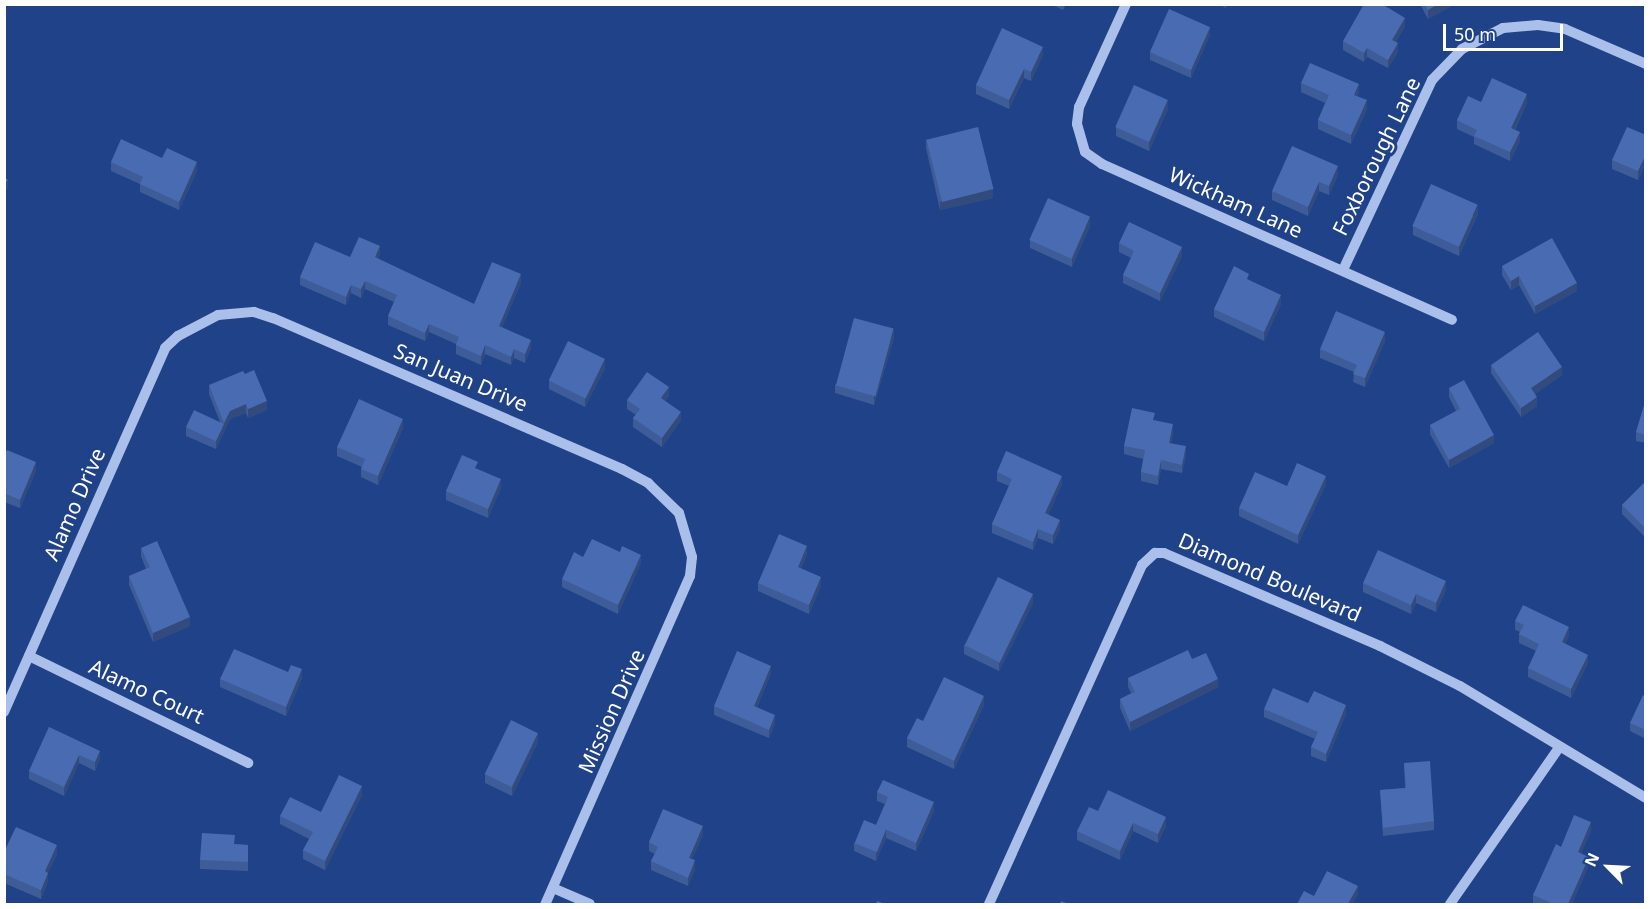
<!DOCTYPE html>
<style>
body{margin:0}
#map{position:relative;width:1650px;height:909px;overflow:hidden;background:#1f4288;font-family:"Noto Sans",sans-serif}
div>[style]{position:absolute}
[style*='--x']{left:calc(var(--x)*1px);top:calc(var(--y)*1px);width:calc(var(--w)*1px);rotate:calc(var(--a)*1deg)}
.minor>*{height:10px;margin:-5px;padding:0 5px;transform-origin:5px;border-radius:5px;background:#aac0eb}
.wall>*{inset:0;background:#3e5c98}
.shaded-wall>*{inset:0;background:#324b7c}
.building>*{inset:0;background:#486bb1;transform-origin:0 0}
span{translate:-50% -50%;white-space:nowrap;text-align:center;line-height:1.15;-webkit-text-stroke:6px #1f4288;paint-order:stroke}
.street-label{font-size:21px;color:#fff}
.frame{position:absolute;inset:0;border:6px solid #fff;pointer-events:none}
.north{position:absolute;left:1578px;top:837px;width:60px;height:60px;-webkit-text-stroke:4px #1f4288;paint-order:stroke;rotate:294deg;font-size:16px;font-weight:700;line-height:24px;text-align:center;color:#fff}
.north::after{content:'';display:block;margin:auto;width:21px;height:27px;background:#fff;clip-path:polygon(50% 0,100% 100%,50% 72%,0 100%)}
.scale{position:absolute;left:1443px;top:24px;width:120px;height:27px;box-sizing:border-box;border:3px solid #fff;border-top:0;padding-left:8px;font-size:18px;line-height:21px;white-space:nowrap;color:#fff;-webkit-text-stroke:4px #1f4288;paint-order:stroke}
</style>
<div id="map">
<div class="minor">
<i style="--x:1126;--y:4;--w:113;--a:114.5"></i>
<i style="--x:1079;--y:107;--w:17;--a:97"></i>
<i style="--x:1077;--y:124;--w:29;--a:74"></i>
<i style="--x:1085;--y:152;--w:21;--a:35"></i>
<i style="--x:1102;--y:164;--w:383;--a:24"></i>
<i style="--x:1343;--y:270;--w:210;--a:-64.9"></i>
<i style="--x:1432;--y:80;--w:43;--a:-45.9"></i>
<i style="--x:1462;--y:49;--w:46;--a:-27.1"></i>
<i style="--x:1503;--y:28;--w:35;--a:-5"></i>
<i style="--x:1538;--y:25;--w:27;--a:8"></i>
<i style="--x:1565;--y:29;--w:88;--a:23.4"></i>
<i style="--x:29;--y:656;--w:244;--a:26"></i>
<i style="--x:4;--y:712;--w:398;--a:-66.1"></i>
<i style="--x:165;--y:348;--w:18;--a:-43"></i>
<i style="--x:178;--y:336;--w:45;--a:-27.7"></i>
<i style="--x:218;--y:315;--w:36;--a:-5"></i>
<i style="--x:254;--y:312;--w:20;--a:18"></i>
<i style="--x:273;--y:318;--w:380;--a:23.4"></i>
<i style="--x:622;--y:469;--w:30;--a:28"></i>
<i style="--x:648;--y:483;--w:43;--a:44.1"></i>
<i style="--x:679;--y:513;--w:46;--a:73.5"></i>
<i style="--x:692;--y:557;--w:19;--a:96"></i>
<i style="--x:690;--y:576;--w:359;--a:113.8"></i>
<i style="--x:553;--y:888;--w:40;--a:23.4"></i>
<i style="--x:989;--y:904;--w:372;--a:-65.7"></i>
<i style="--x:1142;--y:565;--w:18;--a:-43"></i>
<i style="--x:1155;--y:553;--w:9;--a:0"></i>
<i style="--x:1164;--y:553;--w:235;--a:23.3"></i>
<i style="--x:1380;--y:646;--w:89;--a:26.6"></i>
<i style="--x:1460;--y:686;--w:217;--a:31.1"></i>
<i style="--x:1450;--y:904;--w:190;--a:-55.1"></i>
</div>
<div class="wall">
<i style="clip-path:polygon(1050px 4px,1066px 4px,1063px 10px)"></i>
<i style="clip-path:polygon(1218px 4px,1227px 4px,1226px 8px)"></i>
<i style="clip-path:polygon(1420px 4px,1455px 4px,1428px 19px)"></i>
<i style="clip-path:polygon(1405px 26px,1396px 42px,1398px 52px,1388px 68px,1367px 57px,1364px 62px,1343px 50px,1343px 41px)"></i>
<i style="clip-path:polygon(1210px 35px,1191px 78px,1150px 60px,1150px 52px)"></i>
<i style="clip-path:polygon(1043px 55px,1031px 81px,1024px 78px,1009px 109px,976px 94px,976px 85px)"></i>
<i style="clip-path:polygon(1301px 83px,1359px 93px,1357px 96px,1367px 109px,1351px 144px,1318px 129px,1318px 120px,1325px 103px,1301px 92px)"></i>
<i style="clip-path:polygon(1481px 102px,1527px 103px,1515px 130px,1520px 141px,1510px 161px,1474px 144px,1474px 137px,1457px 129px,1457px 120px)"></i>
<i style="clip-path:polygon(1168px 109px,1149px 151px,1116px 136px,1116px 127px)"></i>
<i style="clip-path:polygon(1646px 135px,1646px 165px,1645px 165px,1638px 180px,1612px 169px,1612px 160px)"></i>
<i style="clip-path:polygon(926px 139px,993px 198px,940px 210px,926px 148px)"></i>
<i style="clip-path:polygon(162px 158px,197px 171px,179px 210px,140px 192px,140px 184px,111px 171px,111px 162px)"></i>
<i style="clip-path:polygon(1338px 175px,1329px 195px,1319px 191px,1308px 216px,1272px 200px,1272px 191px)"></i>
<i style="clip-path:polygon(1478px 214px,1459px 256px,1413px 235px,1413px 226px)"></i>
<i style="clip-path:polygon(1090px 226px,1072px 267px,1030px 248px,1030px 240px)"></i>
<i style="clip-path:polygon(1119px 243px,1182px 256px,1160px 301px,1123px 283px,1123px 275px,1131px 258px,1119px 252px)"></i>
<i style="clip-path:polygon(380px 254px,378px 259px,474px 304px,521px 283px,502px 327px,531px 348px,525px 363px,514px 358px,511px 365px,485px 354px,481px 365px,456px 354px,456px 344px,429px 332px,425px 341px,388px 325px,388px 316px,394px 302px,365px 289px,361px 298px,351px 293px,346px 305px,300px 285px,300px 277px,350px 257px)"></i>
<i style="clip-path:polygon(1502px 266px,1577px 291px,1535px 314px,1519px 285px,1511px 290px,1502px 275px)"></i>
<i style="clip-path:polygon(1249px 281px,1281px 304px,1264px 341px,1214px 317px,1214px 309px)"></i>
<i style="clip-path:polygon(894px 338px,874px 405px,835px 393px,835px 385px)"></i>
<i style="clip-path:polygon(1385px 341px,1365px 387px,1353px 382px,1354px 372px,1320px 358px,1320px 349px)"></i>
<i style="clip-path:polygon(1491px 365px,1562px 375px,1535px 394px,1537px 406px,1521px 417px,1491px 373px)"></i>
<i style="clip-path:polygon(605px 368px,585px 407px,549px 389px,549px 381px)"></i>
<i style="clip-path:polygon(209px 385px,267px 410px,248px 418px,246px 413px,230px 419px,216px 449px,186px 436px,186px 427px,220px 422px,209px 394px)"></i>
<i style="clip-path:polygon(1449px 388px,1494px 443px,1449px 468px,1430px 434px,1430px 425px,1456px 411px,1449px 397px)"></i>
<i style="clip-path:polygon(669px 396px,665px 401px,681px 420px,662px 447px,633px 427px,633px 418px,636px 415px,627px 409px,627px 400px)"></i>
<i style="clip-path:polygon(1646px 399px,1646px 443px,1636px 441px,1636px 432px)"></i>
<i style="clip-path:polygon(1155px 420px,1173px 433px,1171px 443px,1186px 455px,1182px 473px,1161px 469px,1158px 485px,1141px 481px,1141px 472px,1143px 459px,1124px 454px,1124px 446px)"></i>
<i style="clip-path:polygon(403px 428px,378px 485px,361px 477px,361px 469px,362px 467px,337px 456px,337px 447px)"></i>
<i style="clip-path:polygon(4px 455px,36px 471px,20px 508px,4px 502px)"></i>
<i style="clip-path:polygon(478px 470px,501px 488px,488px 518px,446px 500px,446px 491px)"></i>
<i style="clip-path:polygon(997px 472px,1062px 484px,1048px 515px,1060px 529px,1053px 544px,1038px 538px,1033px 550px,992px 533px,992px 524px,1009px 486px,997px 481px)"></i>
<i style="clip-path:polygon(1646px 481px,1646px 534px,1644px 536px,1622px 514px,1622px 505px)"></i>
<i style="clip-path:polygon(1326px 484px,1298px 544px,1239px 516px,1239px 508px,1287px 486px)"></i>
<i style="clip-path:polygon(141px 548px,190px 626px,153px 642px,129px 585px,129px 576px,146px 569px,141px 556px)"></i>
<i style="clip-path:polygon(807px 555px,801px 568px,821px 586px,809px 614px,758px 591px,758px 583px)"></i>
<i style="clip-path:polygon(583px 557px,641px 563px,618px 614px,562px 587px,562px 579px)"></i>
<i style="clip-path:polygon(1363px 583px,1446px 590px,1436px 612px,1416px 603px,1411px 614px,1363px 592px)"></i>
<i style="clip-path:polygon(1033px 603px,999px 671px,964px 654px,964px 645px)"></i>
<i style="clip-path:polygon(1515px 621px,1569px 636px,1565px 644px,1588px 663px,1571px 698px,1528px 677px,1528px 668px,1536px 651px,1519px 643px,1519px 634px,1520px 632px,1515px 630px)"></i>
<i style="clip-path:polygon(1192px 659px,1218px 687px,1130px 731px,1120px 708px,1120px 699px,1131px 693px,1128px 687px,1128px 678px)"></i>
<i style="clip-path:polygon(288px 672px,302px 678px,286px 716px,220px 687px,220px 679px)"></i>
<i style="clip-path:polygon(771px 674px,757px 707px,775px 724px,769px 738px,714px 715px,714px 706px)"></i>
<i style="clip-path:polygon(1646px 697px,1646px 739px,1630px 731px,1630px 723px)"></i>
<i style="clip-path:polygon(1308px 703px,1346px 714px,1326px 762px,1311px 756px,1311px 747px,1315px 739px,1264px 717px,1264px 709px)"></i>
<i style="clip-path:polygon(984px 705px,954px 769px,907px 747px,907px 738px,923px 721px)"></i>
<i style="clip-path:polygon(49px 727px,100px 759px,95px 771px,79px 763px,64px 796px,29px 779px,29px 771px)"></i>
<i style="clip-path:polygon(538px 742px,512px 796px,485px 783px,485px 774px)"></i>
<i style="clip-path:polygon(1404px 763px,1434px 821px,1434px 830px,1383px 836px,1380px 790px,1405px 788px)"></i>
<i style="clip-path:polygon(877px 792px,934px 811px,916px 851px,886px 838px,876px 861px,854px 851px,854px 843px,876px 825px,885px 804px,877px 801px)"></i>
<i style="clip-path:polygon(362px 795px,325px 870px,303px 859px,303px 850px,309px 839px,280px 824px,280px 816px,321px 812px)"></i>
<i style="clip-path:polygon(1098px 811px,1166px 826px,1158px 843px,1133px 831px,1120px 860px,1077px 840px,1077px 831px)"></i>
<i style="clip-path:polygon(1591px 831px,1581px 853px,1589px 865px,1572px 904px,1533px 904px,1533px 895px,1561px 847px)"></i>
<i style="clip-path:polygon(703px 835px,692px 859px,695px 869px,688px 886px,651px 870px,651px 861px,655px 854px,649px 851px,649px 842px)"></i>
<i style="clip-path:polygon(235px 844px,248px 845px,248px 871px,200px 869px,200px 860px)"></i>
<i style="clip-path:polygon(4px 852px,57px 854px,48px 873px,48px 881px,41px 899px,4px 883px)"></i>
</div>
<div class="shaded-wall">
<i style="clip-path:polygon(1438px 4px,1455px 4px,1428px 19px,1428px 10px)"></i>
<i style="clip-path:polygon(1405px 18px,1405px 26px,1392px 49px,1392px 40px)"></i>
<i style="clip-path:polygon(1210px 27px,1210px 35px,1191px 78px,1191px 69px)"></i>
<i style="clip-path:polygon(1398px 43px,1398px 52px,1388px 68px,1388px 60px)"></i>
<i style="clip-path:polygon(1043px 47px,1043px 55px,1031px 81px,1031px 72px)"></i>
<i style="clip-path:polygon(1367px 48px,1367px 57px,1364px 62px,1364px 53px)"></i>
<i style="clip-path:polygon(1024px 69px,1024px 78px,1009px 109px,1009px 100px)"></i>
<i style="clip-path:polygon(1359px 84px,1359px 93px,1354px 104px,1354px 95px)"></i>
<i style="clip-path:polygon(1527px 94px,1527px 103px,1511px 137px,1511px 128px)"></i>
<i style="clip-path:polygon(1168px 100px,1168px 109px,1149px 151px,1149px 142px)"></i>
<i style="clip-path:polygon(1367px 100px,1367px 109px,1351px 144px,1351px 135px)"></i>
<i style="clip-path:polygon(1520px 132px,1520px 141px,1510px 161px,1510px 152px)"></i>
<i style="clip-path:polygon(1645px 156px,1645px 165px,1638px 180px,1638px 171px)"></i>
<i style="clip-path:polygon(197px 162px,197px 171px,179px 210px,179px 202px)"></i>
<i style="clip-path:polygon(1338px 166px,1338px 175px,1329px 195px,1329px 186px)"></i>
<i style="clip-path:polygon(8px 180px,8px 188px,4px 194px,4px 185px)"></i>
<i style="clip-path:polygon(1319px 182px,1319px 191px,1308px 216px,1308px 207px)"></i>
<i style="clip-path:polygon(993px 189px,993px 198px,940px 210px,940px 202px)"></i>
<i style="clip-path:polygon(1478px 205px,1478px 214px,1459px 256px,1459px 247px)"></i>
<i style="clip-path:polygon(1090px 217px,1090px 226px,1072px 267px,1072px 259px)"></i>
<i style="clip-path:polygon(380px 246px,380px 254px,375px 266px,375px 257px)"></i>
<i style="clip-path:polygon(1182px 247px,1182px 256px,1160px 301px,1160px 293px)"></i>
<i style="clip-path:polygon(521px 274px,521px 283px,499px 334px,499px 326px)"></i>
<i style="clip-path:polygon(1519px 276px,1519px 285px,1511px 290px,1511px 281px)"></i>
<i style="clip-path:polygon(365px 281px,365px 289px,361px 298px,361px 289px)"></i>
<i style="clip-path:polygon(1577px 283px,1577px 291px,1535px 314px,1535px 306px)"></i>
<i style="clip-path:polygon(351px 285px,351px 293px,346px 305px,346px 297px)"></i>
<i style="clip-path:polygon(1281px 295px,1281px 304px,1264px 341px,1264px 332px)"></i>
<i style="clip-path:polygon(429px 324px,429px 332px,425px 341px,425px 333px)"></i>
<i style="clip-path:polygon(894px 329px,894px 338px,874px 405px,874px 396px)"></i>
<i style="clip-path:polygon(1385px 332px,1385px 341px,1365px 387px,1365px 378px)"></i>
<i style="clip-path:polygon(531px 340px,531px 348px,525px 363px,525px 354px)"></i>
<i style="clip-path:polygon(485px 345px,485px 354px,481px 365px,481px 356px)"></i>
<i style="clip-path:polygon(514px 349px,514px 358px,511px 365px,511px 357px)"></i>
<i style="clip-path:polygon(605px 359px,605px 368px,585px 407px,585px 399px)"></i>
<i style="clip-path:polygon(1562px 367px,1562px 375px,1531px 397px,1531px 388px)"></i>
<i style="clip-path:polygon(669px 387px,669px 396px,661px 407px,661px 398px)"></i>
<i style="clip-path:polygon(1537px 397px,1537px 406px,1521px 417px,1521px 408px)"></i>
<i style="clip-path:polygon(267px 401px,267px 410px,248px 418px,248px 409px)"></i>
<i style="clip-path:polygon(246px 404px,246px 413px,230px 419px,224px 432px,224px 423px,230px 411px)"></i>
<i style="clip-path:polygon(681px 412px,681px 420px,662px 447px,662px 438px)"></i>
<i style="clip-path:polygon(403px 419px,403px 428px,378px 485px,378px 476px)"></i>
<i style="clip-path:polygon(224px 424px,224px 432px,216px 449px,216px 441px)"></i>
<i style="clip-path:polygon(1173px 424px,1173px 433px,1169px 452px,1169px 443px)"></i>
<i style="clip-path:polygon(1494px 435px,1494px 443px,1449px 468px,1449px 460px)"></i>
<i style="clip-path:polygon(1186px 446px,1186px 455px,1182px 473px,1182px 465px)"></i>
<i style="clip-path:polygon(1161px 460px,1161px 469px,1158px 485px,1158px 476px)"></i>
<i style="clip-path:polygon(36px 462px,36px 471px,20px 508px,20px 500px)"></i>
<i style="clip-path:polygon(1062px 476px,1062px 484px,1045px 522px,1045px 513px)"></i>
<i style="clip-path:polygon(1326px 476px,1326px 484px,1298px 544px,1298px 535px)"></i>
<i style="clip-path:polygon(501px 479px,501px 488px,488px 518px,488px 509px)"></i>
<i style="clip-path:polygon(1060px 520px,1060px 529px,1053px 544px,1053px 535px)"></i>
<i style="clip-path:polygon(1646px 525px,1646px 534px,1644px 536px,1644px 527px)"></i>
<i style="clip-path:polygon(1038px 529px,1038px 538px,1033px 550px,1033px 542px)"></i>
<i style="clip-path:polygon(807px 546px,807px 555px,798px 576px,798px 567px)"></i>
<i style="clip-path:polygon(641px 555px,641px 563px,618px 614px,618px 605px)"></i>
<i style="clip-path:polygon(821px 577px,821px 586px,809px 614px,809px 605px)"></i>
<i style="clip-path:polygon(1446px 581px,1446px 590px,1436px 612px,1436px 603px)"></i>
<i style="clip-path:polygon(1033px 594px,1033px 603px,999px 671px,999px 663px)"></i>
<i style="clip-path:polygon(1416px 594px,1416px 603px,1411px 614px,1411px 605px)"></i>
<i style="clip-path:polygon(190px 617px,190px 626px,153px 642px,153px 633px)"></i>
<i style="clip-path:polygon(1569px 627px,1569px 636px,1562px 651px,1562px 642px)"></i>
<i style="clip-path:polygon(1588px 655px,1588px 663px,1571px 698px,1571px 689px)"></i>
<i style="clip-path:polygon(771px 666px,771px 674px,754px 714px,754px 706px)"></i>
<i style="clip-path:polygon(302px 669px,302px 678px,286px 716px,286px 707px)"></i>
<i style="clip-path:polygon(1218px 679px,1218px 687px,1130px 731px,1130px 722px)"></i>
<i style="clip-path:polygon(984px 696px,984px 705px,954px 769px,954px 761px)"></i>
<i style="clip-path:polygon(1346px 705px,1346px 714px,1326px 762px,1326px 754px)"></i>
<i style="clip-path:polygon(775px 715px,775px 724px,769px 738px,769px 730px)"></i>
<i style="clip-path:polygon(538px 733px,538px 742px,512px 796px,512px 787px)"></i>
<i style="clip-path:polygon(100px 751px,100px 759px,95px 771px,95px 762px)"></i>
<i style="clip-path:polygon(79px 755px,79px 763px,64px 796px,64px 787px)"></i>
<i style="clip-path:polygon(362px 786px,362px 795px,325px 870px,325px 861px)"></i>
<i style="clip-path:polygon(934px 802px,934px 811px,916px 851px,916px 843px)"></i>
<i style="clip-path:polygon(1166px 817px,1166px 826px,1158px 843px,1158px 834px)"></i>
<i style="clip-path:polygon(1591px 822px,1591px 831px,1578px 861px,1578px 852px)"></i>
<i style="clip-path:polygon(1133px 823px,1133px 831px,1120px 860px,1120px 851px)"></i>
<i style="clip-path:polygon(703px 826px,703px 835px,689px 866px,689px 858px)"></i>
<i style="clip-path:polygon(886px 829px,886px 838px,876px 861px,876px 852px)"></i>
<i style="clip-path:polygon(57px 845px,57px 854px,45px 880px,45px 871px)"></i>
<i style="clip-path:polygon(1589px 857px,1589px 865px,1572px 904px,1568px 904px)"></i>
<i style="clip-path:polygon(695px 860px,695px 869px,688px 886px,688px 878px)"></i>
<i style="clip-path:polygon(48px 873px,48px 881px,41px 899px,41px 890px)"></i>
<i style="clip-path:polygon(1358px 886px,1358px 895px,1353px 904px,1348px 904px)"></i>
</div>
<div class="building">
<i style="clip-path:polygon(1364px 4px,1382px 4px,1405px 18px,1392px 40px,1398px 43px,1388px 60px,1367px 48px,1364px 53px,1343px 41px)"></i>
<i style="clip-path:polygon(1425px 4px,1438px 4px,1428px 10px)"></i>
<i style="left:1169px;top:9px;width:45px;height:47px;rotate:24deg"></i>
<i style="clip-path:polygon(1002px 28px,1043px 47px,1031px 72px,1024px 69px,1009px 100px,976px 85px)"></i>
<i style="clip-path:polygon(1310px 63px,1359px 84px,1354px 95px,1367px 100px,1351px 135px,1318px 120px,1329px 95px,1301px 83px)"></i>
<i style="clip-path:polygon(1492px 78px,1527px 94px,1511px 128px,1520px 132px,1510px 152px,1474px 136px,1477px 130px,1457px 120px,1468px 96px,1481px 102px)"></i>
<i style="left:1134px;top:85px;width:37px;height:46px;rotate:24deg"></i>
<i style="left:978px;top:127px;width:64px;height:53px;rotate:76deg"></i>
<i style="clip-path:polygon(1627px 127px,1646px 135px,1646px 157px,1645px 156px,1638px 171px,1612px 160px)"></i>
<i style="clip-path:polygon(121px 139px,162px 158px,167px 148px,197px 162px,179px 202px,140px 184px,143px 177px,111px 162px)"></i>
<i style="clip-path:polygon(1292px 146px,1338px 166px,1329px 186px,1319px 182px,1308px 207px,1272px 191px)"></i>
<i style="clip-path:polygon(4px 177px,8px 180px,4px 185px)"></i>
<i style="left:1431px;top:184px;width:51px;height:46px;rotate:24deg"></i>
<i style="left:1048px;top:198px;width:46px;height:46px;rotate:24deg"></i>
<i style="clip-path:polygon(1129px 222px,1182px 247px,1160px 293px,1123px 275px,1134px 251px,1119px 243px)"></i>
<i style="clip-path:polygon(359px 237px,380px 246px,375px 257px,474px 304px,492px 262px,521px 274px,499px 326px,531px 340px,525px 354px,514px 349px,511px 357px,485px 345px,481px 356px,456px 345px,459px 337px,429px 324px,425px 333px,388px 316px,397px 295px,365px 281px,361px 289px,351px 285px,346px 297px,300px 277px,315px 242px,350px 257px)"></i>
<i style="clip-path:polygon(1552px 238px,1577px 283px,1535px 306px,1519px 276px,1511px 281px,1502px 266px)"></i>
<i style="clip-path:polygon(1234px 266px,1249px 274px,1247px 279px,1281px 295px,1264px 332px,1214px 309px)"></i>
<i style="clip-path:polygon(1336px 311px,1385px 332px,1365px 378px,1353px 374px,1357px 365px,1320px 349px)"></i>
<i style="left:854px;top:318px;width:41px;height:70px;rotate:15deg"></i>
<i style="clip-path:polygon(1538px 332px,1562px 367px,1531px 388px,1537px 397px,1521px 408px,1491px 365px)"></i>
<i style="left:568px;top:341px;width:41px;height:44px;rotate:26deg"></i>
<i style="clip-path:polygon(254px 370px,267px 401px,248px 409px,246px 404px,230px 411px,224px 423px,209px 385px,243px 371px,245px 374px)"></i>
<i style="clip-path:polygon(647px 372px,669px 387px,661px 398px,681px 412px,662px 438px,633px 418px,640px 409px,627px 400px)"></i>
<i style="clip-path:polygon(1464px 380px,1494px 435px,1449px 460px,1430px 425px,1460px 409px,1449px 388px)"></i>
<i style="clip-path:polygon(359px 399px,403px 419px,378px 476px,361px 469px,365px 459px,337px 447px)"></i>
<i style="clip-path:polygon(1646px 399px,1646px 435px,1636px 432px)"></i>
<i style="clip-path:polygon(1132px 408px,1155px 413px,1153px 420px,1173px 424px,1169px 443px,1186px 446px,1182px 465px,1161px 460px,1158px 476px,1141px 472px,1145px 450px,1124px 446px)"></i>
<i style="left:194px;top:410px;width:33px;height:19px;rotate:25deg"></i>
<i style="clip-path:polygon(7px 450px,36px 462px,20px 500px,4px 493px,4px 455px)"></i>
<i style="clip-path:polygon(1006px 451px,1062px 476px,1045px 513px,1060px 520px,1053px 535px,1038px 529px,1033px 542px,992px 524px,1012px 479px,997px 472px)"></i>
<i style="clip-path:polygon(462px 455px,478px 462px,475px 468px,501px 479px,488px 509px,446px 491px)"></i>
<i style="clip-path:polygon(1297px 463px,1326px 476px,1298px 535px,1239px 508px,1255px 472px,1287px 486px)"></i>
<i style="clip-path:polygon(1646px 481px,1646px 525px,1644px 527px,1622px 505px)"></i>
<i style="clip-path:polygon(779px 534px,807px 546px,798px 567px,821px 577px,809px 605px,758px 583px)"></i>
<i style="clip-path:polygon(592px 539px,620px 552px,622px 546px,641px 555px,618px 605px,562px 579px,574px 552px,583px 557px)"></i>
<i style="clip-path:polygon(157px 541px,190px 617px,153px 633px,129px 576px,150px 567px,141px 548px)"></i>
<i style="clip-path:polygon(1378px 550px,1446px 581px,1436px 603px,1416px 594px,1411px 605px,1363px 583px)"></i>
<i style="left:998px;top:577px;width:39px;height:76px;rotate:26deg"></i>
<i style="clip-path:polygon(1523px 605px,1569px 627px,1562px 642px,1588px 655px,1571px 689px,1528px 668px,1539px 644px,1519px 634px,1524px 625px,1515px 621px)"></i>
<i style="clip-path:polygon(234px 649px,288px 672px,291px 665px,302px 669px,286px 707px,220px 679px)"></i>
<i style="clip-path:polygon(1188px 650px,1192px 659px,1206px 653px,1218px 679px,1130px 722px,1120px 699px,1135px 692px,1128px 678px)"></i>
<i style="clip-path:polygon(737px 651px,771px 666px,754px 706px,775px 715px,769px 730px,714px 706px)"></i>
<i style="clip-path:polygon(944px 677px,984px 696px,954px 761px,907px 738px,917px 718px,923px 721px)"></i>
<i style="clip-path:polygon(1273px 688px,1308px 703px,1314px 691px,1346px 705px,1326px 754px,1311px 747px,1318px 732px,1264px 709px)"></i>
<i style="clip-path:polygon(1643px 695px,1646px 697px,1646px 730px,1630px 723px)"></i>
<i style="left:511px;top:720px;width:30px;height:60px;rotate:26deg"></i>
<i style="clip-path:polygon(49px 727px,100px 751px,95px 762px,79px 755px,64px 787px,29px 771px)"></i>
<i style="clip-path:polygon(1430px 761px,1434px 821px,1383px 828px,1380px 790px,1406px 788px,1404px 763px)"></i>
<i style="clip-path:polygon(339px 775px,362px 786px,325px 861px,303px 850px,313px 832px,280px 816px,290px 797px,321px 812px)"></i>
<i style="clip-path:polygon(883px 780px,934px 802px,916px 843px,876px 825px,888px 797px,877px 792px)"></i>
<i style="clip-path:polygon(1108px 790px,1166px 817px,1158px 834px,1133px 823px,1120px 851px,1077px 831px,1089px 807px,1098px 811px)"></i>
<i style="clip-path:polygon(663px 809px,703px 826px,689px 858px,695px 860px,688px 878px,651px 861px,658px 847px,649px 842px)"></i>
<i style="clip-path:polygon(1574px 815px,1591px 822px,1578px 852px,1589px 857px,1568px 904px,1554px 904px,1533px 895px,1556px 844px,1561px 847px)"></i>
<i style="left:864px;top:820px;width:24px;height:25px;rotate:22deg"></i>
<i style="clip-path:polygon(16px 827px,57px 845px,45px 871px,48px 873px,41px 890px,4px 874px,4px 852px)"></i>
<i style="clip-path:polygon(202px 833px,235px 835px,234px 844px,248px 845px,248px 862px,200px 860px)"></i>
<i style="clip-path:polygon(1327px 871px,1358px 886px,1348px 904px,1297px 904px,1304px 891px,1314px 896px)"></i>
<i style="clip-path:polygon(877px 901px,886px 904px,876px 904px)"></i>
<i style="clip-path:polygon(1061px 901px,1069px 904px,1060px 904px)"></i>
</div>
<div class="street-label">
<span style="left:1376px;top:156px;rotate:-64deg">Foxborough Lane</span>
<span style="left:1236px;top:202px;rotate:24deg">Wickham Lane</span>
<span style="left:461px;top:377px;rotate:23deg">San Juan Drive</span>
<span style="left:74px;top:504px;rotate:-66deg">Alamo Drive</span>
<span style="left:1270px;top:577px;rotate:23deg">Diamond Boulevard</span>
<span style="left:147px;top:691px;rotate:25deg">Alamo Court</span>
<span style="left:611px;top:711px;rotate:-66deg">Mission Drive</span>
</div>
<div class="frame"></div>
<div class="north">N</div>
<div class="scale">50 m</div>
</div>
